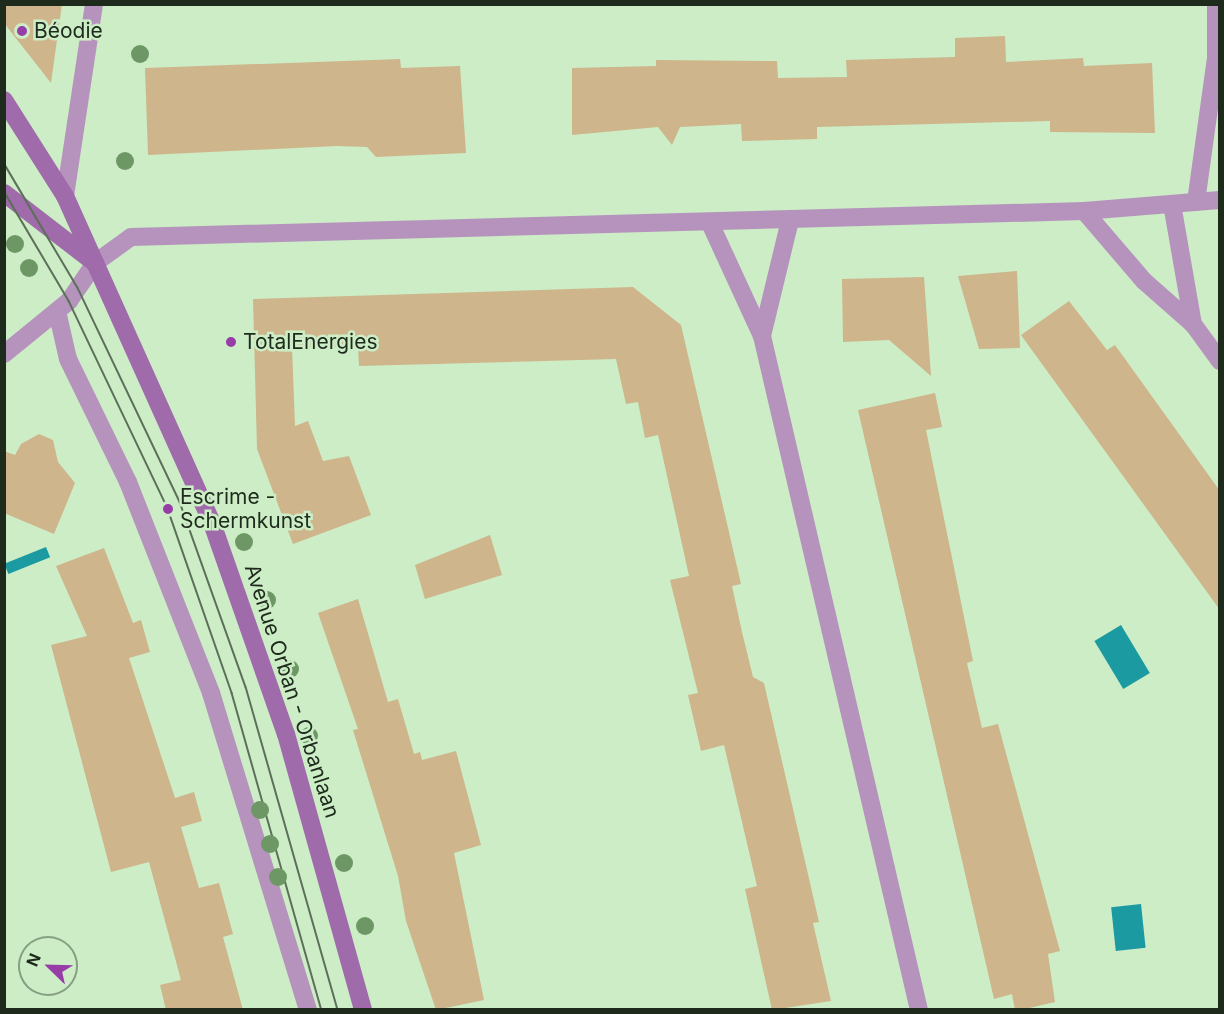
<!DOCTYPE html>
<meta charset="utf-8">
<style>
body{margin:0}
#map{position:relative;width:1224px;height:1014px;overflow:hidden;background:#ccedc6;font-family:Inter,sans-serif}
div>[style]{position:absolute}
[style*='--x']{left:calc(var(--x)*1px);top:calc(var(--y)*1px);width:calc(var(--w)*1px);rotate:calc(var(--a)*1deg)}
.water>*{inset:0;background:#1b9aa1;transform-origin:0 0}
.building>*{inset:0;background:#ceb58b}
.street>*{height:18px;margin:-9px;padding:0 9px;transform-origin:9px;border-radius:9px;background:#b693bd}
.secondary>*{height:18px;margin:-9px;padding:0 9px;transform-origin:9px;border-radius:9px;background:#a06baa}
.tram>*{height:1.5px;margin:-0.75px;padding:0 0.75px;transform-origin:0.75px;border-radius:0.75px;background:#5c7059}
.trees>*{width:18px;height:18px;margin:-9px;border-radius:50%;background:#6d9865}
.dots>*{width:16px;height:16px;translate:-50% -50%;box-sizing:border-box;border:3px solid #ccedc6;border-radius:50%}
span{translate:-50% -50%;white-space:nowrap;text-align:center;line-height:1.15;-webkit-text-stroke:5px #ccedc6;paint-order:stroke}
.poi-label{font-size:21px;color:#1e2b1c}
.left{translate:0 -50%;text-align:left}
.street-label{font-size:21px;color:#1e2b1c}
.frame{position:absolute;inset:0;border:6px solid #1e2b1c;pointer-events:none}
.north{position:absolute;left:18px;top:936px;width:60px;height:60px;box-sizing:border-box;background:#ccedc6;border:2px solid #869f82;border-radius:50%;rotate:293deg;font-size:16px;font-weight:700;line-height:24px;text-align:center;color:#1e2b1c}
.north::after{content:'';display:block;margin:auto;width:21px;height:27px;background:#963da8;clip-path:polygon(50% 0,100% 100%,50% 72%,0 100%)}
</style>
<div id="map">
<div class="water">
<i style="left:46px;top:547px;width:11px;height:45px;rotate:68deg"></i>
<i style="left:1121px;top:625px;width:56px;height:31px;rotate:59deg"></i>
<i style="left:1141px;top:904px;width:44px;height:30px;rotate:84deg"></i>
</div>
<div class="building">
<i style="clip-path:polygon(4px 4px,62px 4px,51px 83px,4px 23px)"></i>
<i style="clip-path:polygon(1005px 36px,1006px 62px,1083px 58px,1084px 66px,1152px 63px,1155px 133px,1050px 132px,1050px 121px,817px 127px,817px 139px,742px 141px,741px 124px,680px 127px,672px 145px,658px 127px,572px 135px,572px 68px,656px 66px,656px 60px,777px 61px,778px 78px,847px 77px,846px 60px,955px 57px,955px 38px)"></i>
<i style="clip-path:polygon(400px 59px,401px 68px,460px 66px,466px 153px,376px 157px,367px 147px,337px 146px,148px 155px,145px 68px)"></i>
<i style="clip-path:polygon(1017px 271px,1020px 348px,979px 349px,958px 276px)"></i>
<i style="clip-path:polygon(924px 277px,931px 376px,889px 340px,843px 342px,842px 279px)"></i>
<i style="clip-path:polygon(633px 287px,681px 325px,741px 584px,732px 586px,742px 632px,753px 677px,764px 683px,819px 922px,813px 923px,831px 1001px,772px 1010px,745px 889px,757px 886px,724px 745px,701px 751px,688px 695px,698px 693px,670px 580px,689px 576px,658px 435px,645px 438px,638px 402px,626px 404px,616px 359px,359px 366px,358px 347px,292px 347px,295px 426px,308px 421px,323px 461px,349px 456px,371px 515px,293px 544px,257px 449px,253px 299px)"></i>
<i style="clip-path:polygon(1069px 301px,1107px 350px,1115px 345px,1220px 491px,1220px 610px,1021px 335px)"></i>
<i style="clip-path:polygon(935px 393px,942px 427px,926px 430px,973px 661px,967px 663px,982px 728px,998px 724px,1060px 951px,1048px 954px,1055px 1002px,1021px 1010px,1015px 1010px,1012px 994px,994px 999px,858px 410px)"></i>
<i style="clip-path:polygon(39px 434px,53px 440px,58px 462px,75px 483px,54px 534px,4px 513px,4px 451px,15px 455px,21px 444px)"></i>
<i style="clip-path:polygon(490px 535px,502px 575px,425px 599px,415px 565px)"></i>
<i style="clip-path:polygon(104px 548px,133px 623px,141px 620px,150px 652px,129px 658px,175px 798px,194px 792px,202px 821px,181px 827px,199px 888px,219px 883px,233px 934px,223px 937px,243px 1010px,166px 1010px,160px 985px,181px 980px,149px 862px,111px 872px,51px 645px,87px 636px,56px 566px)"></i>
<i style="clip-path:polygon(358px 599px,388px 702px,398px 699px,414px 754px,420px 752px,422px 760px,456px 751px,481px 845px,454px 853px,484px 1000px,436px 1010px,406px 921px,398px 876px,353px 730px,358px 729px,318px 613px)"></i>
</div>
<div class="street">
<i style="--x:65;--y:196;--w:194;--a:-81.4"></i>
<i style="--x:1196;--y:202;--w:146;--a:-82.1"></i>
<i style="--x:1216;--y:57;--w:53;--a:-90"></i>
<i style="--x:1172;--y:204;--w:122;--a:80.1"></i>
<i style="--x:1084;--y:211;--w:92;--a:49.4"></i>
<i style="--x:1144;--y:281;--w:65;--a:41.3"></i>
<i style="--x:1193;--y:324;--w:46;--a:53.9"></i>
<i style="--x:710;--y:223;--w:124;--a:65.3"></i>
<i style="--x:762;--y:336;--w:692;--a:76.89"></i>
<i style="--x:57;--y:311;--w:49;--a:77.1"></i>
<i style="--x:68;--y:359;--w:137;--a:64"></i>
<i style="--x:128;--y:482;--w:227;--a:68.5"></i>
<i style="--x:211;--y:693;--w:332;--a:73"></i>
<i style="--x:762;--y:336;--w:119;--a:-76.4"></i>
<i style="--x:4;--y:354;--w:84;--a:-39.2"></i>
<i style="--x:69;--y:301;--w:46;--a:-55.6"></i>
<i style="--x:95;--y:263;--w:44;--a:-35.8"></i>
<i style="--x:131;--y:237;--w:953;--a:-1.56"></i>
<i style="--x:1084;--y:211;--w:136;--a:-4.6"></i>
</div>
<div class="secondary">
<i style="--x:4;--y:100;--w:114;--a:57.6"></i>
<i style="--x:65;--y:196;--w:359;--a:65.8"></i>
<i style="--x:212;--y:523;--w:224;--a:70.7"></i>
<i style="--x:286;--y:734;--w:287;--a:74.4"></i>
<i style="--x:4;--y:193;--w:115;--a:37.6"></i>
</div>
<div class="tram">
<i style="--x:4;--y:163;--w:145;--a:59.4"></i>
<i style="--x:78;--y:288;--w:237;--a:64.5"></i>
<i style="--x:180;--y:502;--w:196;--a:70.4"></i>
<i style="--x:246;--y:687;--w:336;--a:74.1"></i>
<i style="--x:4;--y:191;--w:128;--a:59.4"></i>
<i style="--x:69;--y:301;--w:230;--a:64.5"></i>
<i style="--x:168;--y:509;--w:195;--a:70.8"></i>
<i style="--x:232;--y:693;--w:330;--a:74.2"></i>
</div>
<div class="trees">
<i style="left:140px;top:54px"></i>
<i style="left:125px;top:161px"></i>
<i style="left:15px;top:244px"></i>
<i style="left:29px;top:268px"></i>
<i style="left:244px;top:542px"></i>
<i style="left:267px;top:600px"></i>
<i style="left:290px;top:669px"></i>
<i style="left:309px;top:736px"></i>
<i style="left:260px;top:810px"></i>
<i style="left:270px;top:844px"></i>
<i style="left:344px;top:863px"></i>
<i style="left:278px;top:877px"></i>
<i style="left:365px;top:926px"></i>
</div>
<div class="dots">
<i style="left:22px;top:31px;background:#963da8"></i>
<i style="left:231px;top:342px;background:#963da8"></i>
<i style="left:168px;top:509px;background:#963da8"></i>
</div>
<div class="poi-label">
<span class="left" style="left:34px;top:31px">Béodie</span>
<span class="left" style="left:243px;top:342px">TotalEnergies</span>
<span class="left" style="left:180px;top:509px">Escrime -<br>Schermkunst</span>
</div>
<div class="street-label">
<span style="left:292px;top:691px;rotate:72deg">Avenue Orban - Orbanlaan</span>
</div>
<div class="frame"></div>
<div class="north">N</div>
</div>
